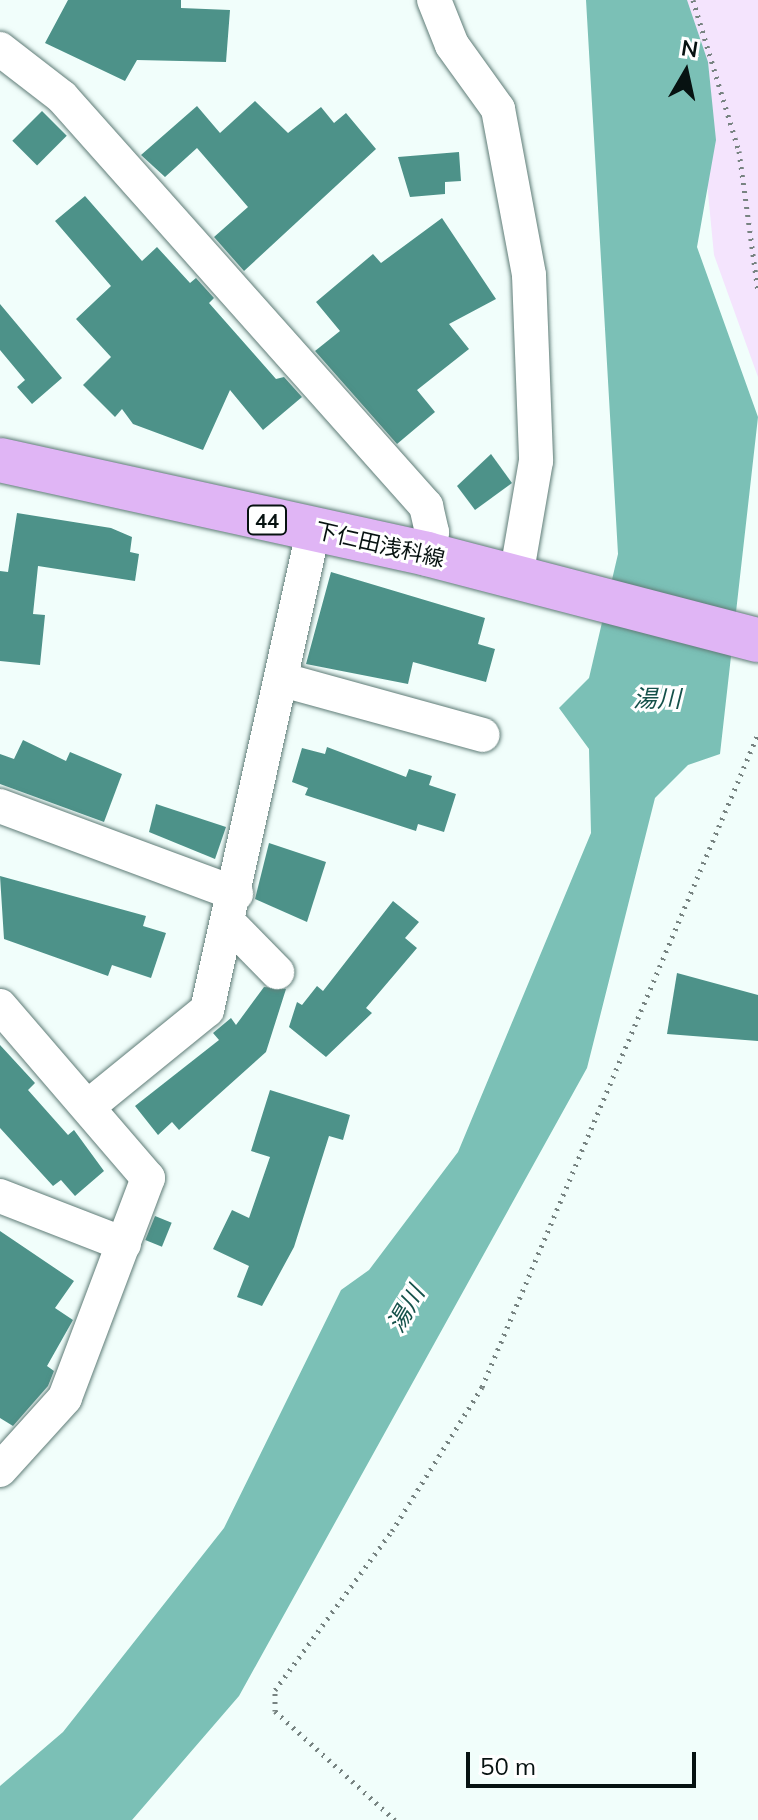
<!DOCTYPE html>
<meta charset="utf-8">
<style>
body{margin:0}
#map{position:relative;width:758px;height:1820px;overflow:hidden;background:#f1fefb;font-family:Mulish,"Noto Sans JP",sans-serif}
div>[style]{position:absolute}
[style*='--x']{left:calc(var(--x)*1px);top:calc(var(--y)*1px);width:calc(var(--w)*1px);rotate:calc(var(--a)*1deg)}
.green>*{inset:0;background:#f4e4fd}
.water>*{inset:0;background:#7bc0b6}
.building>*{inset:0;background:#4d9289;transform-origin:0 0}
.path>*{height:5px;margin-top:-2.5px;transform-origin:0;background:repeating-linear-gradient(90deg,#778381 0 2px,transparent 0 8px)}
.roads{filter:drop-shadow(0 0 2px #5f7c77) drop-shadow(0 0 2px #5f7c77)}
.street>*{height:34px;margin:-17px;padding:0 17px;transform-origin:17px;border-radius:17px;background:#fff}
.primary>*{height:44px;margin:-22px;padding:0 22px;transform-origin:22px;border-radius:22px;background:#e0b5f5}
span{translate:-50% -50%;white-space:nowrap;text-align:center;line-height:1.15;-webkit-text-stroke:6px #fff;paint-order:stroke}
.shield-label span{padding:2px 6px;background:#fff;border:2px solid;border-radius:6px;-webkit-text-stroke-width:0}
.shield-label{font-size:20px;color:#071211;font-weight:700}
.street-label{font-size:22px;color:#071211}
.water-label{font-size:24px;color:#15514a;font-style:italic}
.north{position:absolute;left:646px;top:32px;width:80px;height:80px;-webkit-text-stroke:6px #fff;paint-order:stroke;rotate:9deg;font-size:22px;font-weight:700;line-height:32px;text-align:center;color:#071211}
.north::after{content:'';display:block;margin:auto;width:28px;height:36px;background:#071211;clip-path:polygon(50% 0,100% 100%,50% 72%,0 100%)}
.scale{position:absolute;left:466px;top:1752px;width:230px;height:36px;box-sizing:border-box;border:4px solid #071211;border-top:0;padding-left:10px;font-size:24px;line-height:28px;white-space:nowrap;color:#071211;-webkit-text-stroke:6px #fff;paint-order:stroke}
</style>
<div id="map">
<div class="green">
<i style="clip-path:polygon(676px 0,758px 0,758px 377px,714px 255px,695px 59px)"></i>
</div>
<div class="water">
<i style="clip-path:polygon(586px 0,687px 0,708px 62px,716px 140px,697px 247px,758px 417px,720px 754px,688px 765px,655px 798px,587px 1068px,239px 1696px,132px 1820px,0 1820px,0 1786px,63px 1732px,224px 1528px,341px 1290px,369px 1270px,458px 1152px,591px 833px,589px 749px,559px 708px,589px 678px,618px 554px)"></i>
</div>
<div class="building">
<i style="clip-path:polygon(68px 0,181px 0,181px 8px,230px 10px,226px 62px,137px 60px,125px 81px,45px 43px)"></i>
<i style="clip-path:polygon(255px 101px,288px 133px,321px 107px,334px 123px,346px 113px,376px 149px,244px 271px,214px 237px,248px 207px,197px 148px,165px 177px,141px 155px,197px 106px,220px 133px)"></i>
<i style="left:42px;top:111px;width:35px;height:42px;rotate:45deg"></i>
<i style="clip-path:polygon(459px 152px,461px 181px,445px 182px,445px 194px,410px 197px,398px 157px)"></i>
<i style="clip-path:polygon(85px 196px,142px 261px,157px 247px,190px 283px,196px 278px,214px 298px,209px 303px,276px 379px,284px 377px,302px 397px,263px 430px,230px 390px,203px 450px,133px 424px,122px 409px,115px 417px,83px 385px,111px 357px,76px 319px,111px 286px,55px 221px)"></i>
<i style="clip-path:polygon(442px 218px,496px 299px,449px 324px,469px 349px,417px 390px,435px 412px,397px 444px,315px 351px,340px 331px,316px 302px,373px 254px,381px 263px)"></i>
<i style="clip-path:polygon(0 304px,62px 378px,32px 404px,17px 387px,25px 380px,0 350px)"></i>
<i style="clip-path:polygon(491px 454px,512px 483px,475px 510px,457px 486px)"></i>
<i style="clip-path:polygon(17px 513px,111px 528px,132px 537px,130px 552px,139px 554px,135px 581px,38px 566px,33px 614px,45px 615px,40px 665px,0 661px,0 571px,8px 572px)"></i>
<i style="clip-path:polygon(331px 572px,485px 618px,478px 644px,495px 649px,486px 682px,413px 662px,408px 684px,306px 664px)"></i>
<i style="clip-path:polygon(23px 740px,66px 761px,70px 752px,122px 774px,104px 822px,0 784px,0 754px,14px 759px)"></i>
<i style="clip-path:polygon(327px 747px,406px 777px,409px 769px,432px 776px,429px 785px,456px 794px,444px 832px,418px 824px,416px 831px,305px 795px,308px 788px,292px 782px,302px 748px,325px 754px)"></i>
<i style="clip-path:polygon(156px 804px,226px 827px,215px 859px,149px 832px)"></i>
<i style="clip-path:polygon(269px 843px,326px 862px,307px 922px,255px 899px)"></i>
<i style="clip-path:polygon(0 876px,146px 916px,143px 926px,166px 933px,151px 978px,112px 965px,108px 976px,4px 939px)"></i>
<i style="clip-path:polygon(393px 901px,419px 922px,405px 938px,417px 948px,366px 1008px,372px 1013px,326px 1057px,289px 1027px,297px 1002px,302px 1005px,317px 986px,323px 991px)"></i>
<i style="clip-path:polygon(677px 973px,758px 995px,758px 1041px,667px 1034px)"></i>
<i style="clip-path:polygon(264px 987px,286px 989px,266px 1052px,179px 1130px,172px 1122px,158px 1135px,135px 1106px,219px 1040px,213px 1033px,231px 1018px,236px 1025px)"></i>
<i style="clip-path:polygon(0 1045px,35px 1083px,28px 1090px,68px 1135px,74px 1130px,104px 1171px,75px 1196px,61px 1180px,53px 1186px,0 1128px)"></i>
<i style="clip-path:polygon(270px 1090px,350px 1115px,343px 1140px,329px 1136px,294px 1247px,262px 1306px,237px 1297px,249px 1266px,213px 1249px,232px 1210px,249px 1218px,270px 1157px,251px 1151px)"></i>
<i style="left:155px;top:1216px;width:18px;height:26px;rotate:22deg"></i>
<i style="clip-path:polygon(0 1231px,74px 1281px,55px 1308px,73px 1320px,47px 1366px,54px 1371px,48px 1386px,13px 1426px,0 1418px)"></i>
</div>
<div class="path">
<i style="--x:693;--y:0;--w:158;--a:73.1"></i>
<i style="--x:739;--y:151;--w:141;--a:82.3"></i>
<i style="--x:395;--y:1820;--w:162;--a:-137.8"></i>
<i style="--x:275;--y:1711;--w:21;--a:-90"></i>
<i style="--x:275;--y:1690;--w:197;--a:-53.7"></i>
<i style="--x:392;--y:1531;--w:170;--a:-58"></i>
<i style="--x:482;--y:1387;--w:709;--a:-67.09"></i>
</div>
<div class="roads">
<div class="street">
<i style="--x:434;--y:0;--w:48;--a:68.2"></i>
<i style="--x:452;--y:45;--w:79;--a:54.3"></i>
<i style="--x:498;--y:109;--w:169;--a:79.4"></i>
<i style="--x:529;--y:275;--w:186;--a:87.8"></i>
<i style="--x:536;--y:461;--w:118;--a:99.8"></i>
<i style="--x:0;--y:49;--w:78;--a:37.7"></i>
<i style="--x:62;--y:97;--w:548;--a:48.33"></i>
<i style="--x:426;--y:506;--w:27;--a:77"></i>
<i style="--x:432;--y:532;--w:23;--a:103"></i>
<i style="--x:283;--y:680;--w:207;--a:15.4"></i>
<i style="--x:0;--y:806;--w:252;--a:20.4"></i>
<i style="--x:229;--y:923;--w:69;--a:45.6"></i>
<i style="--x:0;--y:1006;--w:227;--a:49.3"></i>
<i style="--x:148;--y:1178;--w:235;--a:110.7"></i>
<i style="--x:65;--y:1398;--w:97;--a:132.1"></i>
<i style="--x:90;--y:1105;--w:151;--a:-39.1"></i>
<i style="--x:207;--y:1010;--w:492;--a:-77.5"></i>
<i style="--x:0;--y:1196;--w:133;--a:21.2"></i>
</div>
<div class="primary">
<i style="--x:0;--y:460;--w:437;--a:12.4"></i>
<i style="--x:427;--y:554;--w:342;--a:14.6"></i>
</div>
</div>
<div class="shield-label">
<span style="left:267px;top:520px">44</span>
</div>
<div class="street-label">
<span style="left:380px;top:545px;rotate:13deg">下仁田浅科線</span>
</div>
<div class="water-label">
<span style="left:657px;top:699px">湯川</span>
<span style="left:406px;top:1309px;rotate:-60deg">湯川</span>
</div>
<div class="north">N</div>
<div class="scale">50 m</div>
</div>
